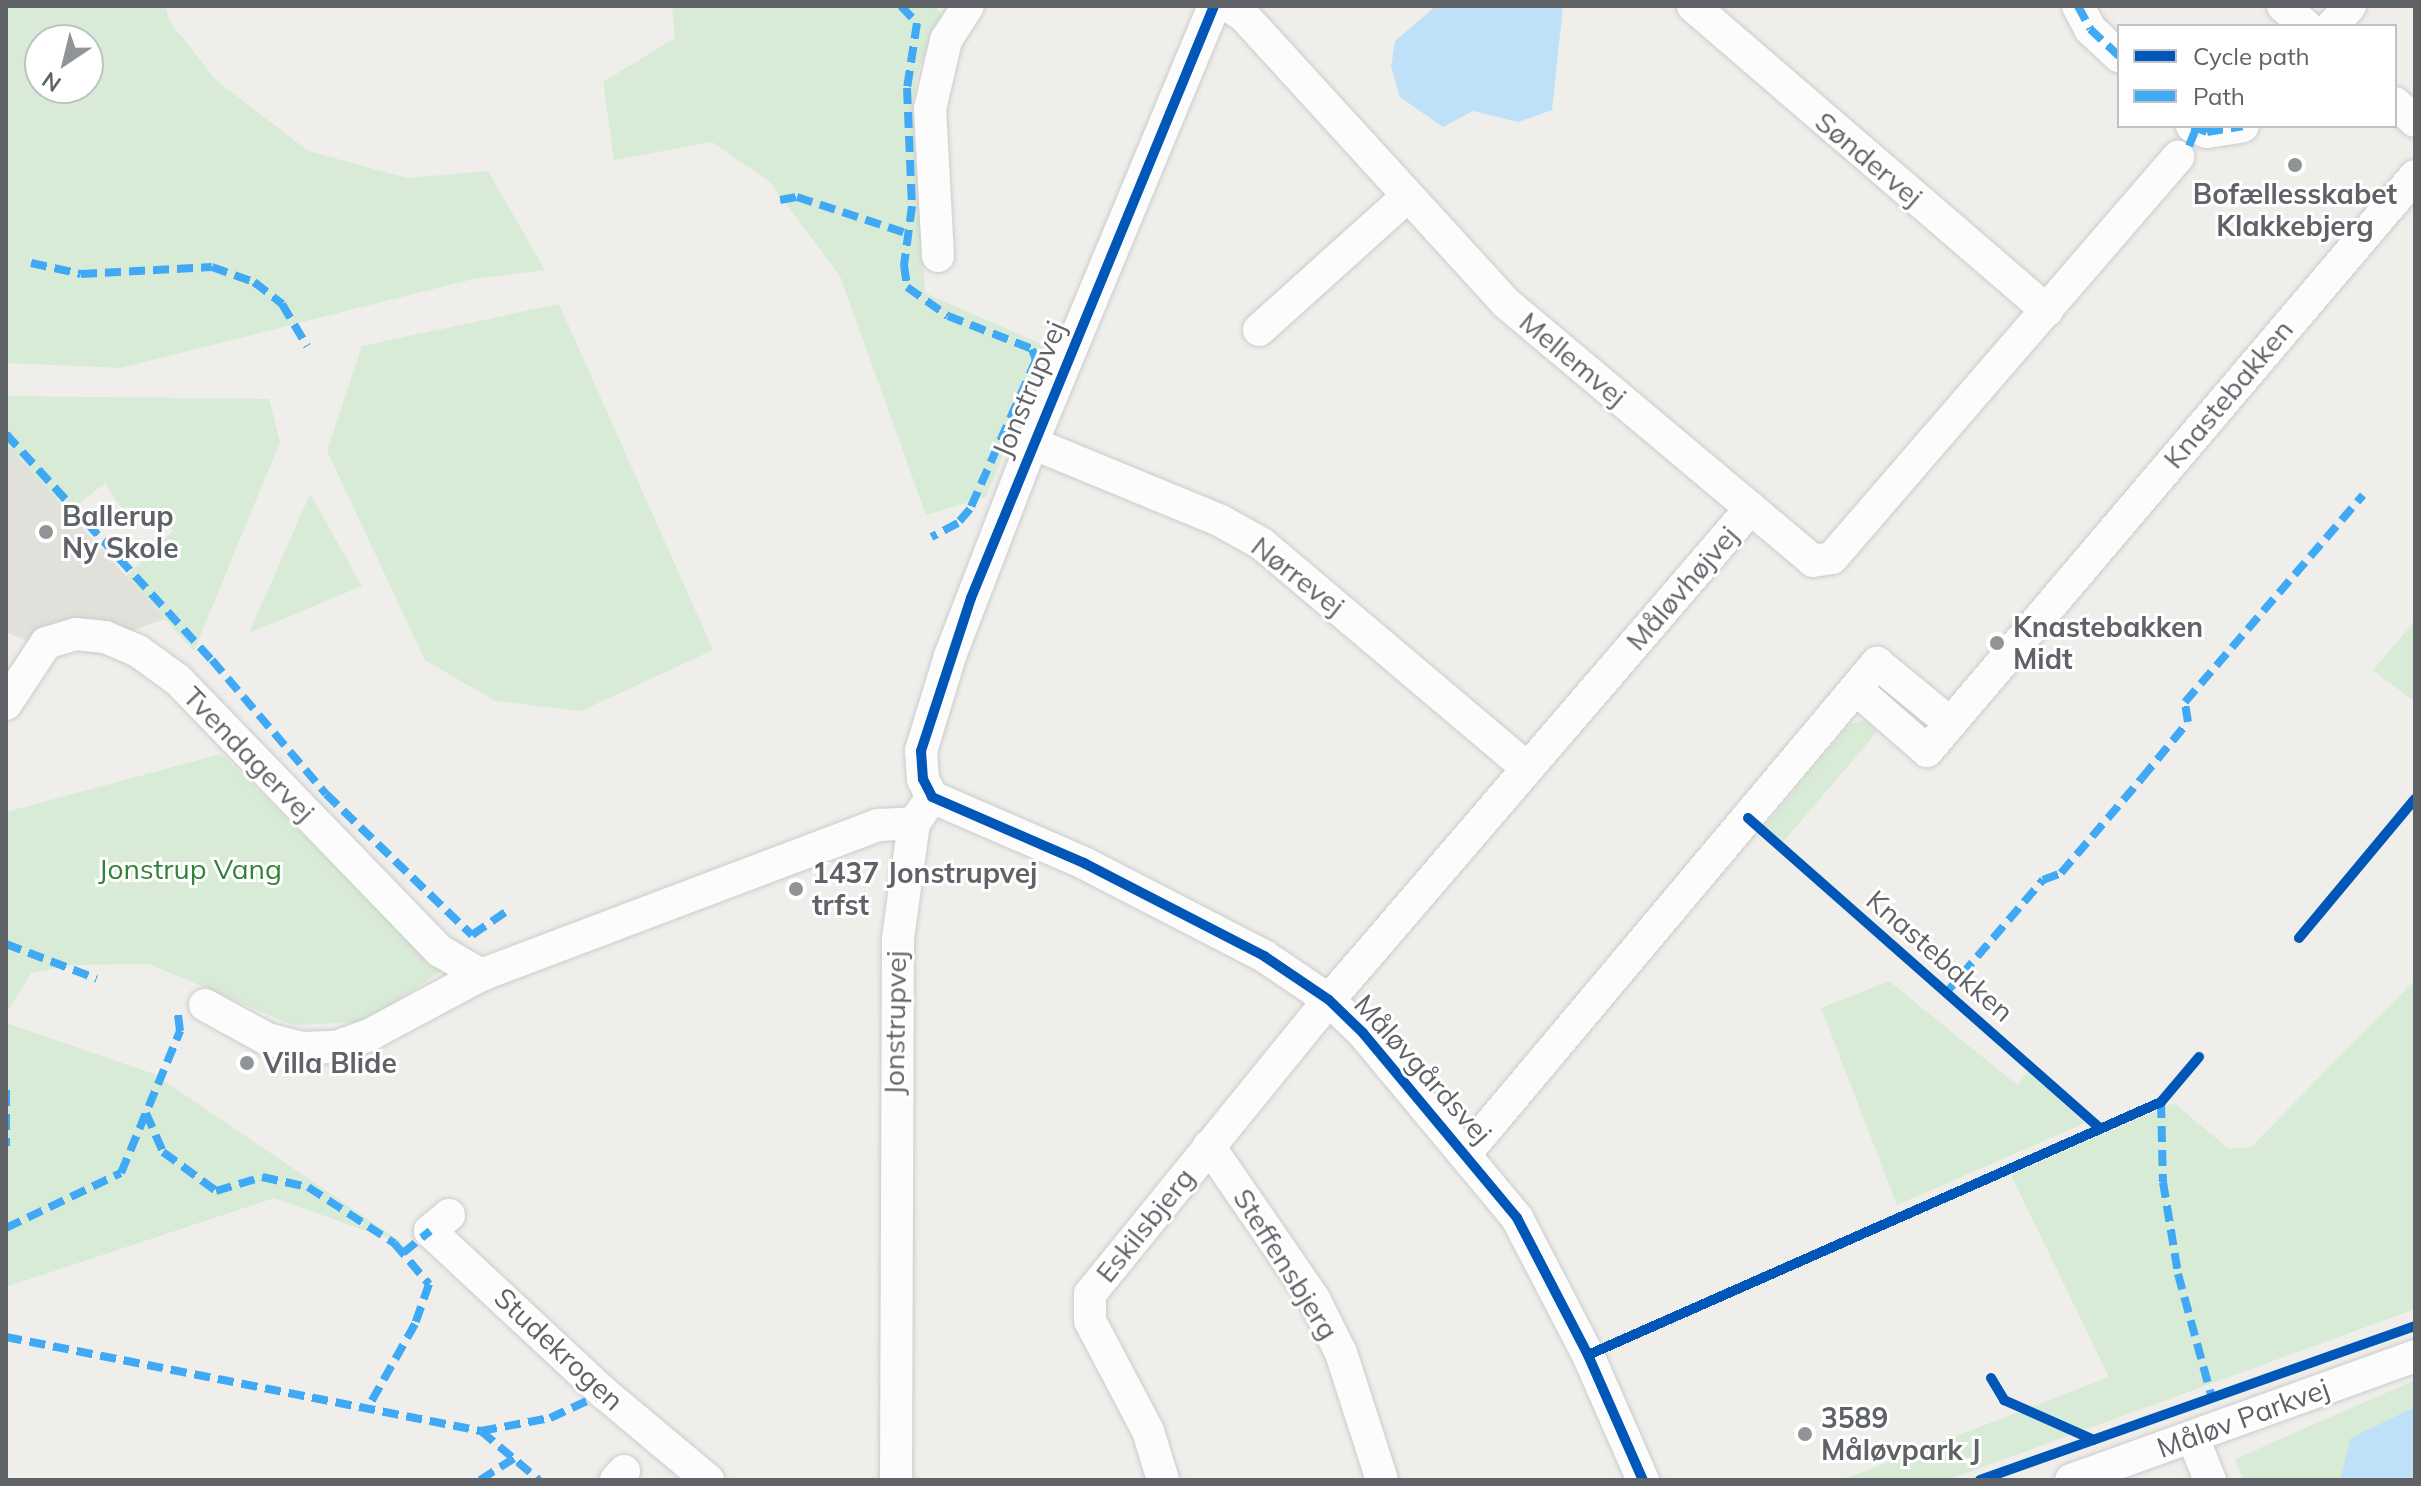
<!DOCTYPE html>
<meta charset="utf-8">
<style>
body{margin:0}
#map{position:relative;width:2421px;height:1486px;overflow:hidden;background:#efeeea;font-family:Mulish,sans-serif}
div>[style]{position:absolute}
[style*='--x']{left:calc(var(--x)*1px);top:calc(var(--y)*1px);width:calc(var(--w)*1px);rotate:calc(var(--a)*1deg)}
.education>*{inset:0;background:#e2e0da}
.green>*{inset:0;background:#d8ebd6}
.water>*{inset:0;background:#bfe0f9}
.roads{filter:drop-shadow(0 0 2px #cbcccc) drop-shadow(0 0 2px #cbcccc)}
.minor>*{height:32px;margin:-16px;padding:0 16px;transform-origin:16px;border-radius:16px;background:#fdfcfc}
.quiet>*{height:8px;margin-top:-4px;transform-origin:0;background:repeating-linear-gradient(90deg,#3fa9f5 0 16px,transparent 0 24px)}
.cycleway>*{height:10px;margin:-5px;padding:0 5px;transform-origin:5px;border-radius:5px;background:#0057b8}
.dots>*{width:22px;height:22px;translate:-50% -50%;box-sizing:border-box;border:4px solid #fff;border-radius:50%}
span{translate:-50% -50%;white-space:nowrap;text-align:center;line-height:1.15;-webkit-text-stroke:6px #fff;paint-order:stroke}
.street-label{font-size:28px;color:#5f6368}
.poi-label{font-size:28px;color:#5f6368;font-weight:700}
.left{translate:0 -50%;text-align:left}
.park-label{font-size:28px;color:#348238}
.frame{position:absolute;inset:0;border:8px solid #5f6368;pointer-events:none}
.legend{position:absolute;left:2117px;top:24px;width:280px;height:104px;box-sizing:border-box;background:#fff;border:2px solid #bfc1c3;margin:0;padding:10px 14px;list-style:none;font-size:24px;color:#5f6368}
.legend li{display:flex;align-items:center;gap:16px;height:40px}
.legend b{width:40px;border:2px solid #bfc1c3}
.north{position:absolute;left:24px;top:24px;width:80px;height:80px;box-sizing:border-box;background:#fff;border:2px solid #bfc1c3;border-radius:50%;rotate:215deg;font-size:22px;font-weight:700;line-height:32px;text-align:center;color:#5f6368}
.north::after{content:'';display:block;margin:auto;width:28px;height:36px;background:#919496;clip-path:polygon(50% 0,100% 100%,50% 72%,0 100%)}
</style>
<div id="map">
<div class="education">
<i style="clip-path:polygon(6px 444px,165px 619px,125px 633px,29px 642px,6px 632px)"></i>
</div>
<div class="green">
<i style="clip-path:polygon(evenodd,6px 6px,165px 6px,170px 22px,216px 80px,308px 151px,407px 178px,488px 171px,545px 270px,473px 279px,121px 368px,6px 363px,6px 6px,40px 40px,88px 40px,88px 88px,40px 88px,40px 40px)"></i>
<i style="clip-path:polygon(672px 6px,935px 6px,942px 16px,917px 74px,913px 104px,925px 293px,1048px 347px,986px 497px,926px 515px,840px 276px,770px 182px,712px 142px,614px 160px,603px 82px,675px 38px)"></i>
<i style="clip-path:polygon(559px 304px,713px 650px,581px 711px,495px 701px,425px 660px,327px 451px,362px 346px)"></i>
<i style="clip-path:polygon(6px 396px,269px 399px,280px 442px,194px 651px,126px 576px,174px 530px,126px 515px,105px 483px,68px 512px,6px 444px)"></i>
<i style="clip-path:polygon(310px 494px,362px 586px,249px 633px)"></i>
<i style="clip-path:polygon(2415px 621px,2415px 702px,2373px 670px)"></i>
<i style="clip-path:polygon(1865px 720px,1877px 732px,1783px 842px,1765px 826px,1849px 725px)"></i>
<i style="clip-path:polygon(221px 754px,441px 971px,366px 1022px,293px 1025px,149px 964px,70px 965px,31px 973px,6px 1014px,6px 812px)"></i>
<i style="clip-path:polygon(2415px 980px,2415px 1309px,1947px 1480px,1842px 1480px,2109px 1377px,2011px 1175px,2174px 1103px,2229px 1149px,2251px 1147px)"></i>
<i style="clip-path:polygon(1889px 981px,2017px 1085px,2028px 1072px,2085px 1123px,1897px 1205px,1821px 1008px)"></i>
<i style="clip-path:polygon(6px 1023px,154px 1074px,406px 1245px,274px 1198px,6px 1287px)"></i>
<i style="clip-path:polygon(2415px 1380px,2415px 1480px,2243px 1480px,2235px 1459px)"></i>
</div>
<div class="water">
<i style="clip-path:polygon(1436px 6px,1563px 6px,1552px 110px,1518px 122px,1473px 111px,1443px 127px,1400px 97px,1391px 67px,1395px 41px)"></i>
<i style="clip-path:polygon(2415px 1407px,2415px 1480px,2340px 1480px,2351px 1438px)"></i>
</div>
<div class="roads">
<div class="minor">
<i style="--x:1229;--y:6;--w:18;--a:34"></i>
<i style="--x:1244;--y:16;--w:389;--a:47.6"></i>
<i style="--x:1506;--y:303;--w:401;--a:40"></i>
<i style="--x:1813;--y:561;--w:19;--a:-9"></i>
<i style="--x:1832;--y:558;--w:530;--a:-49.21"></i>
<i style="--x:1693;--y:6;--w:467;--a:40.7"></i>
<i style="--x:2078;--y:6;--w:26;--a:62"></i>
<i style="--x:2090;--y:29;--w:40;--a:43"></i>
<i style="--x:2283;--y:6;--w:30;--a:41"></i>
<i style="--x:2332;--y:26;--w:27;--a:-48"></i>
<i style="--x:2395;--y:103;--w:27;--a:42"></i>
<i style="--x:2192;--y:126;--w:16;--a:22"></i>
<i style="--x:2207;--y:132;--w:36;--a:-9"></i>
<i style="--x:938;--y:256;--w:147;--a:-93.1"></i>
<i style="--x:930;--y:109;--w:71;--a:-76.9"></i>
<i style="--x:946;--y:40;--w:40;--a:-57.1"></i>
<i style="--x:1259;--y:330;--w:200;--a:-42"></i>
<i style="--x:1032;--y:443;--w:204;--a:22.4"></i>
<i style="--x:1221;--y:521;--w:47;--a:29.3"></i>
<i style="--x:1262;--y:544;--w:347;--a:40.2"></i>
<i style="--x:1856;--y:689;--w:94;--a:41.1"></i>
<i style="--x:1927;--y:751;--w:754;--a:-49.68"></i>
<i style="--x:6;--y:704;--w:73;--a:-56.7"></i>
<i style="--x:46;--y:643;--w:31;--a:-17"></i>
<i style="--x:76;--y:634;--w:29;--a:6"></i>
<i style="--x:105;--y:637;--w:36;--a:23"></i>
<i style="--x:138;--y:651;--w:49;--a:35.9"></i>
<i style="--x:178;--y:680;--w:377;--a:46"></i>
<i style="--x:440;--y:951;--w:48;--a:30.3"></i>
<i style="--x:932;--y:797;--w:166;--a:23.5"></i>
<i style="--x:1084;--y:863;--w:203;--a:27.3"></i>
<i style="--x:1264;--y:956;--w:78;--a:34.1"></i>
<i style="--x:1329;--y:1000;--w:47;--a:44.1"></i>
<i style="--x:1363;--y:1033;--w:241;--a:50.2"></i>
<i style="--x:1517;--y:1218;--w:154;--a:62.6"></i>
<i style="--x:1588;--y:1355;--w:137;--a:66.3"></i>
<i style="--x:932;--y:797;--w:20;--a:-117"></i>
<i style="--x:923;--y:779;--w:28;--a:-94"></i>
<i style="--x:921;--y:751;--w:99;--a:-73"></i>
<i style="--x:950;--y:656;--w:228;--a:-68.9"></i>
<i style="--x:1032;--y:443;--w:473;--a:-67.4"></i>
<i style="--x:205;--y:1005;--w:71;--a:28.7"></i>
<i style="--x:267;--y:1039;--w:37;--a:14"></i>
<i style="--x:303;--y:1048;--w:33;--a:-2"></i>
<i style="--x:336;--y:1047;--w:37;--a:-20"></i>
<i style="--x:371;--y:1034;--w:125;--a:-28.2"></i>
<i style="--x:481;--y:975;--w:425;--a:-20.7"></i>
<i style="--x:879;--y:825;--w:35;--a:-3"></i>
<i style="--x:1209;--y:1146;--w:186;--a:55.5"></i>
<i style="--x:1314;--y:1299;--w:60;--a:63.4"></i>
<i style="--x:1341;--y:1353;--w:133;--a:72.1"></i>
<i style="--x:1466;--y:1153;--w:640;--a:-50.01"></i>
<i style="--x:1877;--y:663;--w:94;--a:39.4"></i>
<i style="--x:449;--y:1215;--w:25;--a:140"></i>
<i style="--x:430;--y:1231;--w:238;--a:43"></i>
<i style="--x:604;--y:1393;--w:136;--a:39.9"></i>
<i style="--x:2193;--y:1438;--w:45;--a:68"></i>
<i style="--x:616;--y:1480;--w:12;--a:-48"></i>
<i style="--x:896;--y:1480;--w:542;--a:-89.79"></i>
<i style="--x:898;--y:938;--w:116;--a:-82.1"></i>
<i style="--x:914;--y:823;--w:21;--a:-55"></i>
<i style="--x:1163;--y:1480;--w:51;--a:-107"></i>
<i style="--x:1148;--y:1431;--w:124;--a:-117.8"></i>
<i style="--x:1090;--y:1321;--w:27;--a:-90"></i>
<i style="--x:1090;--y:1294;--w:379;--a:-50.9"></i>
<i style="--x:1329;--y:1000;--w:648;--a:-49.38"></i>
<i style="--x:2071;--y:1480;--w:366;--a:-19.8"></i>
</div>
</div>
<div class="quiet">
<i style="--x:901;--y:6;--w:23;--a:47"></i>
<i style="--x:917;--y:23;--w:66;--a:98.7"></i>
<i style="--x:907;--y:88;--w:118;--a:87.6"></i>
<i style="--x:912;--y:206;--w:60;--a:97.7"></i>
<i style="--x:904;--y:265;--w:22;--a:82"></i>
<i style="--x:907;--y:287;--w:50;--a:35.3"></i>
<i style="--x:948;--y:316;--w:90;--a:21.4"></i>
<i style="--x:1032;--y:349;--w:12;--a:70"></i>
<i style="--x:1036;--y:360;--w:163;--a:113.9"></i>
<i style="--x:970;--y:509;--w:18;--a:131"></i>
<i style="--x:958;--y:523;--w:30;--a:152"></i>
<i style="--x:2078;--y:6;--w:26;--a:62"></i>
<i style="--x:2090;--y:29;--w:40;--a:43"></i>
<i style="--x:2192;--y:126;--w:16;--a:22"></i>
<i style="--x:2207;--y:132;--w:36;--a:-9"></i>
<i style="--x:2189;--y:146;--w:18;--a:-68"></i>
<i style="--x:780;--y:200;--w:17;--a:-10"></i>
<i style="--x:797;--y:197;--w:115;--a:18.3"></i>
<i style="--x:31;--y:263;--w:51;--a:12.4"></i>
<i style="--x:81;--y:274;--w:131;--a:-3.1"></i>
<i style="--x:212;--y:267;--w:45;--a:19.7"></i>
<i style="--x:254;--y:282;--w:36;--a:38"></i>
<i style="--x:282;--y:304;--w:49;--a:59.2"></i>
<i style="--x:6;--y:434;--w:306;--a:47.7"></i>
<i style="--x:212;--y:660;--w:176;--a:49.6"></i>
<i style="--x:326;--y:794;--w:203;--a:44"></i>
<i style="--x:472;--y:935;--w:46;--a:-34.4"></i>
<i style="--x:6;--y:944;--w:97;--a:21"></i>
<i style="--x:1946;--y:993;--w:149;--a:-49.4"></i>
<i style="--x:2043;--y:880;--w:19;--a:-21"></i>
<i style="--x:2061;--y:873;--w:125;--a:-49.5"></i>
<i style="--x:2142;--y:778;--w:72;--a:-50.6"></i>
<i style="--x:2188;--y:722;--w:20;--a:-99"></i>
<i style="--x:2185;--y:702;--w:273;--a:-49.3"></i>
<i style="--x:6;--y:1090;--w:56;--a:90"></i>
<i style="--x:2161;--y:1102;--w:80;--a:88.6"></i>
<i style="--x:2163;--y:1182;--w:93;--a:80.7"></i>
<i style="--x:2178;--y:1274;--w:129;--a:74.7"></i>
<i style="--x:146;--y:1113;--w:43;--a:66.4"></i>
<i style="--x:163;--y:1152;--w:66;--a:36.3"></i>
<i style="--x:216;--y:1191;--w:48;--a:-16.9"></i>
<i style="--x:262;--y:1177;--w:47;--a:12.3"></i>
<i style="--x:308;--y:1187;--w:103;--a:33.1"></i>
<i style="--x:394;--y:1243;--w:54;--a:49.5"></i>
<i style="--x:429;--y:1284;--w:42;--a:109.3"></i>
<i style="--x:415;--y:1324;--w:100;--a:119.4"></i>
<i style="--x:6;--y:1228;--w:127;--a:-25.6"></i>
<i style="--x:121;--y:1173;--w:154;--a:-67.4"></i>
<i style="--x:180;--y:1031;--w:17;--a:-97"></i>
<i style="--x:403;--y:1253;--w:35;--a:-39"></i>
<i style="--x:6;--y:1337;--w:484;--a:11.2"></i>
<i style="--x:481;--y:1431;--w:70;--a:-10.7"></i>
<i style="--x:550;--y:1418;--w:60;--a:-24.8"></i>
<i style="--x:481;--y:1431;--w:76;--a:40.2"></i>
<i style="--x:480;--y:1480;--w:43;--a:-32.6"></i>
</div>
<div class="cycleway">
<i style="--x:1214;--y:6;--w:640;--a:112.32"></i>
<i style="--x:971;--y:598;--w:161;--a:108.1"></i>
<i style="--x:921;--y:751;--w:28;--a:86"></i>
<i style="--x:923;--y:779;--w:20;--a:63"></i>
<i style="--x:932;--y:797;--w:166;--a:23.5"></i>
<i style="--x:1084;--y:863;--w:203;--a:27.3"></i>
<i style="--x:1264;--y:956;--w:78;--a:34.1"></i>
<i style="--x:1329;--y:1000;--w:47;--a:44.1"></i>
<i style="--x:1363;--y:1033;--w:241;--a:50.2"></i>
<i style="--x:1517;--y:1218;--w:154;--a:62.6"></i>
<i style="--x:1588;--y:1355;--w:137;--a:66.3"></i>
<i style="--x:1748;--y:818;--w:470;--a:41.4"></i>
<i style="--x:2299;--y:938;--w:181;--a:-50.2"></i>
<i style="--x:1588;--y:1355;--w:626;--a:-23.82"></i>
<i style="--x:2161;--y:1102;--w:59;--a:-49.8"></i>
<i style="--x:1991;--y:1378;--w:26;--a:59"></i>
<i style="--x:2004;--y:1400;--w:98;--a:24"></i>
<i style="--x:1980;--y:1480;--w:461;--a:-19.5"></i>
</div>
<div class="dots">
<i style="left:2295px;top:165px;background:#919496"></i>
<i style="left:46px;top:532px;background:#919496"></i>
<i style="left:1997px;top:643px;background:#919496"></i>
<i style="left:796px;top:889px;background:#919496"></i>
<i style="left:247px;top:1063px;background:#919496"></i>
<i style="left:1805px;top:1434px;background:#919496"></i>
</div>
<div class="street-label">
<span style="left:1869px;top:159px;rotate:40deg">Søndervej</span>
<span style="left:1573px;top:359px;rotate:40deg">Mellemvej</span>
<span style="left:1029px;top:389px;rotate:-67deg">Jonstrupvej</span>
<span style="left:2228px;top:394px;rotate:-50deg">Knastebakken</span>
<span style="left:1298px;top:576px;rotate:38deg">Nørrevej</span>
<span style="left:1682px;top:588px;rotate:-49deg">Måløvhøjvej</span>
<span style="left:249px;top:754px;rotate:46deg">Tvendagervej</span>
<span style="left:1940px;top:956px;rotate:41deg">Knastebakken</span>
<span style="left:895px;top:1023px;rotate:-89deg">Jonstrupvej</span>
<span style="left:1423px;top:1069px;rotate:48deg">Måløvgårdsvej</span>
<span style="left:1145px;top:1225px;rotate:-51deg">Eskilsbjerg</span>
<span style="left:1286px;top:1264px;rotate:58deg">Steffensbjerg</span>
<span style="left:559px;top:1349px;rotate:43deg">Studekrogen</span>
<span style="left:2243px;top:1418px;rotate:-20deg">Måløv Parkvej</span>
</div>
<div class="poi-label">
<span style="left:2295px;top:210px">Bofællesskabet<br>Klakkebjerg</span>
<span class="left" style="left:62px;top:532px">Ballerup<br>Ny Skole</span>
<span class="left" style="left:2013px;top:643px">Knastebakken<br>Midt</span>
<span class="left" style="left:812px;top:889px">1437 Jonstrupvej<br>trfst</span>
<span class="left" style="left:263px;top:1063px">Villa Blide</span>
<span class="left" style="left:1821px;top:1434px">3589<br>Måløvpark J</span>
</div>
<div class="park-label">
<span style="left:190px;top:869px">Jonstrup Vang</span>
</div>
<div class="frame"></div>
<ul class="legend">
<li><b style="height:10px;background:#0057b8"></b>Cycle path</li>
<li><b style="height:10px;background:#3fa9f5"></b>Path</li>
</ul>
<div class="north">N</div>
</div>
